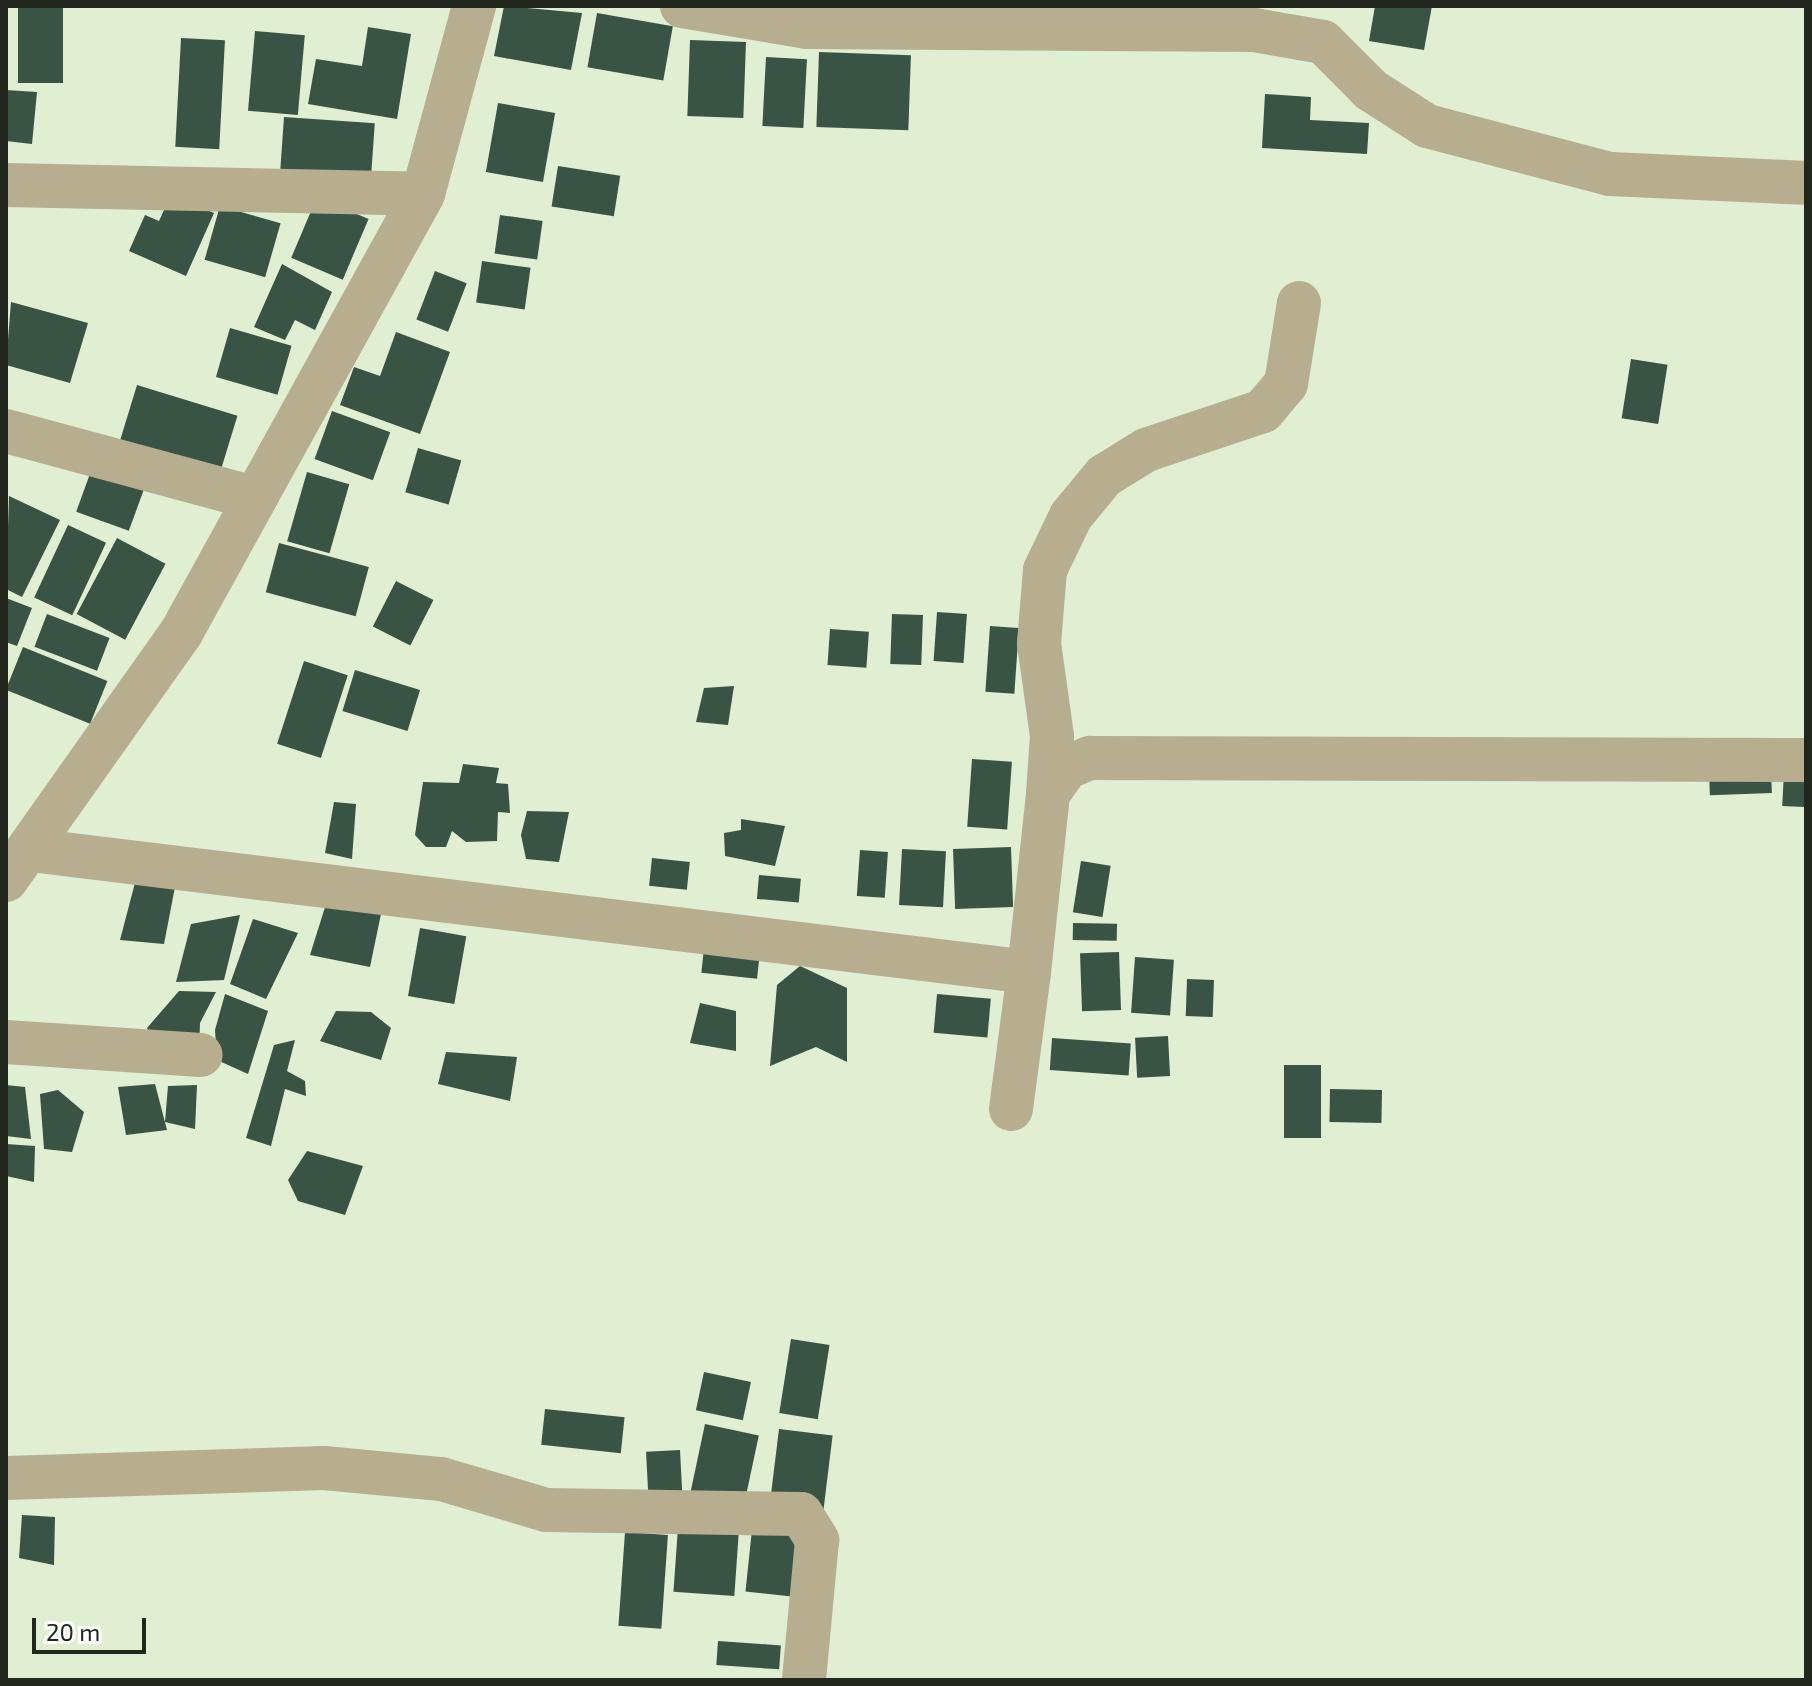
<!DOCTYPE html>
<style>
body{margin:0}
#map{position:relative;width:1812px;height:1686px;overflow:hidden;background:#e0eed1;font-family:"Exo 2",sans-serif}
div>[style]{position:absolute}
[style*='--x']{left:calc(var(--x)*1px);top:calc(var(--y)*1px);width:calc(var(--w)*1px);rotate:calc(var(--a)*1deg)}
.building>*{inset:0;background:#395344;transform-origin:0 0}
.minor>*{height:44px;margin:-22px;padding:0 22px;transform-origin:22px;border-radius:22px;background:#b6ae8e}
span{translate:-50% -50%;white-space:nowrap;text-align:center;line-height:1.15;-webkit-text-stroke:8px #fff;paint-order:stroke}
.frame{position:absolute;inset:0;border:8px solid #22271d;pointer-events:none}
.scale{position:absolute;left:32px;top:1618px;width:114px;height:36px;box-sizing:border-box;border:4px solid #22271d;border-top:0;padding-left:10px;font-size:24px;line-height:28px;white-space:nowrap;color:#22271d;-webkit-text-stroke:6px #fff;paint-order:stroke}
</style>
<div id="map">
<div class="building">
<i style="left:18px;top:6px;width:45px;height:77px"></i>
<i style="clip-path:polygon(504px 6px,582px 13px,571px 70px,494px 56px)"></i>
<i style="clip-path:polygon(1375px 6px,1432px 6px,1424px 50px,1369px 41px)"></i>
<i style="left:597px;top:13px;width:77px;height:55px;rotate:10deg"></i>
<i style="clip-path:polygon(368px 27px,411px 34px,397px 119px,308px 104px,316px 59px,362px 66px)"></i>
<i style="left:255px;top:31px;width:50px;height:80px;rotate:5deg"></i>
<i style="left:181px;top:38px;width:44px;height:109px;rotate:3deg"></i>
<i style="left:690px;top:40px;width:56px;height:76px;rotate:2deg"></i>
<i style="left:819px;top:52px;width:92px;height:75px;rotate:2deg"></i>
<i style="left:766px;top:57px;width:41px;height:69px;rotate:3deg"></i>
<i style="clip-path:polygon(6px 90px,37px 92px,32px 144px,6px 141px)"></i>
<i style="clip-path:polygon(1265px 94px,1311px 97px,1310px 120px,1369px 123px,1367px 154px,1262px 148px)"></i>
<i style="left:498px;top:103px;width:58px;height:70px;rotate:10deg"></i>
<i style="left:284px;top:117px;width:91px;height:61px;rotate:4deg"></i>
<i style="left:558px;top:166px;width:63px;height:41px;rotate:9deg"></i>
<i style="clip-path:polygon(171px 195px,214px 213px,186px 276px,129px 251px,145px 215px,159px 221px)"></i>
<i style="left:317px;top:197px;width:56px;height:66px;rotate:23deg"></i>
<i style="left:220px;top:206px;width:63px;height:56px;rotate:16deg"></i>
<i style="left:500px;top:215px;width:43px;height:39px;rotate:8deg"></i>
<i style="left:482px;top:261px;width:49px;height:42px;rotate:8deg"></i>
<i style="clip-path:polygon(282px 264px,332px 292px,315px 330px,295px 320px,285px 340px,254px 327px)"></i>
<i style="left:435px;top:271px;width:34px;height:52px;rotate:21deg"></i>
<i style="clip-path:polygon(11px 302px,88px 323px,70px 383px,6px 365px)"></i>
<i style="left:230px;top:328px;width:64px;height:51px;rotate:16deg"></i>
<i style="clip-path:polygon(396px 332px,450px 352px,420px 434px,340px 405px,354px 367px,380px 376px)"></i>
<i style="left:1631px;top:359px;width:37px;height:60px;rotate:9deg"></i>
<i style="left:137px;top:385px;width:105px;height:64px;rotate:17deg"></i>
<i style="left:332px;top:411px;width:62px;height:51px;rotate:20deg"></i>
<i style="left:418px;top:448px;width:45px;height:46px;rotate:16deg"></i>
<i style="left:95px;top:460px;width:56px;height:55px;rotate:20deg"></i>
<i style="left:307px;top:472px;width:44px;height:72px;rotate:16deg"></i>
<i style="clip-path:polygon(9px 496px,60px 520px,22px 597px,6px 589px)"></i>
<i style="left:68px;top:525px;width:42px;height:80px;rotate:25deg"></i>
<i style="left:117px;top:538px;width:55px;height:86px;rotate:28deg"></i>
<i style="left:279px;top:543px;width:93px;height:51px;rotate:15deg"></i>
<i style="left:396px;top:581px;width:42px;height:51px;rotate:27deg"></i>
<i style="clip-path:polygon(6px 598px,32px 608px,17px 646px,6px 642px)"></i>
<i style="left:937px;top:612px;width:30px;height:49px;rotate:4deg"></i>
<i style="left:47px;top:614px;width:67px;height:35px;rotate:21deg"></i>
<i style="left:892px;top:614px;width:31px;height:50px;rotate:2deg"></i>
<i style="left:990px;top:626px;width:29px;height:66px;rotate:4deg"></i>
<i style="left:830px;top:629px;width:39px;height:36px;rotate:4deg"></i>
<i style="left:23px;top:647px;width:91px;height:46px;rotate:22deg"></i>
<i style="left:304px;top:661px;width:46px;height:87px;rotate:18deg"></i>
<i style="left:355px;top:670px;width:68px;height:43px;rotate:17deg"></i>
<i style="clip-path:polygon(734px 686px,728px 725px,696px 722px,704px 688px)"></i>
<i style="left:972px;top:759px;width:40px;height:68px;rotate:4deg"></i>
<i style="clip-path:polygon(463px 764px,499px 768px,496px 783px,508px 784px,510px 813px,498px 812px,497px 841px,466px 842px,452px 831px,446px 847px,426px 847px,415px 835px,423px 782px,459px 783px)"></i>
<i style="left:1771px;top:769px;width:24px;height:62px;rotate:88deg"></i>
<i style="left:1784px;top:772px;width:22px;height:34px;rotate:3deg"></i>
<i style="clip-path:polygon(334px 802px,356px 804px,352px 859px,325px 853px)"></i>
<i style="clip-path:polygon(527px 811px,569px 812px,559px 862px,526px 859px,521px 835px)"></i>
<i style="clip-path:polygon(741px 819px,785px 826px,775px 866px,725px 856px,724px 833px,741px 830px)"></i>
<i style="left:1011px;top:847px;width:60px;height:58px;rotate:88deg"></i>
<i style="left:902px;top:849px;width:44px;height:56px;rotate:3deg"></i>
<i style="left:860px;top:850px;width:28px;height:46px;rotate:4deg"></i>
<i style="left:652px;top:858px;width:38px;height:28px;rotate:6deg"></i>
<i style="left:1081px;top:861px;width:30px;height:52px;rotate:9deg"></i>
<i style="left:759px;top:875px;width:42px;height:24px;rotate:5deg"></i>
<i style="clip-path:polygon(136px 879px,175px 887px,164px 944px,120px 940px)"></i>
<i style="clip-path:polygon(326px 904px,382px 909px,370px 967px,310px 955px)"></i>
<i style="clip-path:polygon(240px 915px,224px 980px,176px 982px,191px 924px)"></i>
<i style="clip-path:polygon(253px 919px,298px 933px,266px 999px,230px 984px)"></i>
<i style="left:1073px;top:923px;width:44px;height:17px;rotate:1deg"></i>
<i style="left:420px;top:928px;width:47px;height:69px;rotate:10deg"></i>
<i style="left:704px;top:948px;width:56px;height:25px;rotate:6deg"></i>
<i style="left:1119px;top:952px;width:58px;height:39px;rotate:88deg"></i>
<i style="left:1135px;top:957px;width:39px;height:56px;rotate:4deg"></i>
<i style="clip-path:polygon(800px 966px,847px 988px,847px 1062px,816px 1047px,770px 1066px,777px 985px)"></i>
<i style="left:1187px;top:979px;width:27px;height:37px;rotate:2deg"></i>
<i style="clip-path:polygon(179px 991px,216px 992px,200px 1023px,199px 1051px,153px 1041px,147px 1028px)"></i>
<i style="clip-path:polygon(225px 994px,268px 1011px,248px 1074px,217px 1060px,215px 1030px)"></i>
<i style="left:937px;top:994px;width:54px;height:39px;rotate:5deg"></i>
<i style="clip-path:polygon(700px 1003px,736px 1011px,736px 1051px,690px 1043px)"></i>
<i style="clip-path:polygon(336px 1011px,371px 1012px,391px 1028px,381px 1060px,320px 1041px)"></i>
<i style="left:1168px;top:1036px;width:40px;height:33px;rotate:87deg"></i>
<i style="left:1052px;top:1038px;width:79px;height:32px;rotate:4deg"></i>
<i style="clip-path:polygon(295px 1040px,287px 1071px,305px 1081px,306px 1096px,285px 1089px,271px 1146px,246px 1138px,274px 1045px)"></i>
<i style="clip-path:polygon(446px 1052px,517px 1057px,510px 1101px,438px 1084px)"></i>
<i style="left:1284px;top:1065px;width:37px;height:73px"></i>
<i style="clip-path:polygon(155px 1084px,167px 1130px,126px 1135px,118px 1087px)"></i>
<i style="clip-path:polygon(6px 1085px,25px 1087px,31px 1139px,6px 1136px)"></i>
<i style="clip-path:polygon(197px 1085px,195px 1129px,165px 1122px,168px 1086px)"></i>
<i style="left:1330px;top:1089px;width:52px;height:33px;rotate:1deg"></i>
<i style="clip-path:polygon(58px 1090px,84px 1112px,72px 1152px,44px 1149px,40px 1094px)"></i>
<i style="clip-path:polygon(6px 1144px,35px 1146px,34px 1182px,6px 1176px)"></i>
<i style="clip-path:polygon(307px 1151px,363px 1166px,345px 1215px,298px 1201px,288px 1180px)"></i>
<i style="left:791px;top:1339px;width:39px;height:75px;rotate:9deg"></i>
<i style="left:704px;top:1372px;width:48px;height:39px;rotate:12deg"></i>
<i style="left:545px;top:1409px;width:80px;height:36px;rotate:6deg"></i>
<i style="left:705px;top:1424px;width:55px;height:72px;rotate:12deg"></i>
<i style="left:779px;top:1429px;width:54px;height:74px;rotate:7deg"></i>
<i style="left:680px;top:1450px;width:42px;height:34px;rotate:87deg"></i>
<i style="clip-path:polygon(22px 1515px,55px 1517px,54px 1565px,19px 1558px)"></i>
<i style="left:753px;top:1520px;width:51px;height:72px;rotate:6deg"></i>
<i style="left:678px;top:1527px;width:61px;height:65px;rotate:4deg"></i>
<i style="left:625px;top:1532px;width:43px;height:94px;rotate:4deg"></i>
<i style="left:718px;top:1641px;width:63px;height:24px;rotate:4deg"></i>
</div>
<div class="minor">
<i style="--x:682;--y:6;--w:127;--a:9.5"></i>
<i style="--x:807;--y:27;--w:447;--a:0.4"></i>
<i style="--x:1254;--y:30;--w:70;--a:9.9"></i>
<i style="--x:1323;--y:42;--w:68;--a:45"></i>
<i style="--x:1371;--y:90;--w:67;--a:32.7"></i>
<i style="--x:1427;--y:126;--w:189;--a:14.7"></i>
<i style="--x:1610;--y:174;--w:196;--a:2.6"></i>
<i style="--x:6;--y:185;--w:417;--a:1.2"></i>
<i style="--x:6;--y:431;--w:258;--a:15.1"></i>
<i style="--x:1048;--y:794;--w:58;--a:-86.1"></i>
<i style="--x:1052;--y:736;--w:94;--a:-98"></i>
<i style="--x:1039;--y:643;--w:73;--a:-85.3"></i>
<i style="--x:1045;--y:570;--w:60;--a:-64.3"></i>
<i style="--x:1071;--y:516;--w:52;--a:-50.5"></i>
<i style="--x:1104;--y:476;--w:49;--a:-31.8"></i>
<i style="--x:1146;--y:450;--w:123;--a:-18.4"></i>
<i style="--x:1263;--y:411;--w:35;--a:-50"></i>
<i style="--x:1286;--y:384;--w:82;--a:-80.9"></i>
<i style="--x:31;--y:850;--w:1005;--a:6.97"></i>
<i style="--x:1029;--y:972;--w:179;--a:-83.9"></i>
<i style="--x:1048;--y:794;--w:32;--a:-55"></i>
<i style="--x:1066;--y:768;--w:26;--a:-23"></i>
<i style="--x:1090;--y:758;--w:716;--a:0.16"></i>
<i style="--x:6;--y:880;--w:303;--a:-54.7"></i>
<i style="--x:181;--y:633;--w:501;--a:-61.13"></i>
<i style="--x:423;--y:194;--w:195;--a:-74.8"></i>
<i style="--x:6;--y:1042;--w:195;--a:3.8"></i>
<i style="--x:1011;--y:1109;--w:138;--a:-82.5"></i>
<i style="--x:6;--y:1478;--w:318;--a:-1.8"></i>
<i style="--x:324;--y:1468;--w:118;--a:5.4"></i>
<i style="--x:441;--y:1479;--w:109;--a:16.4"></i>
<i style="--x:546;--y:1510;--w:255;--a:0.9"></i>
<i style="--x:801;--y:1514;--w:31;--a:58"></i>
<i style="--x:817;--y:1540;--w:141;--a:95.3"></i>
</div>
<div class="frame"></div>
<div class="scale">20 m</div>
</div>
